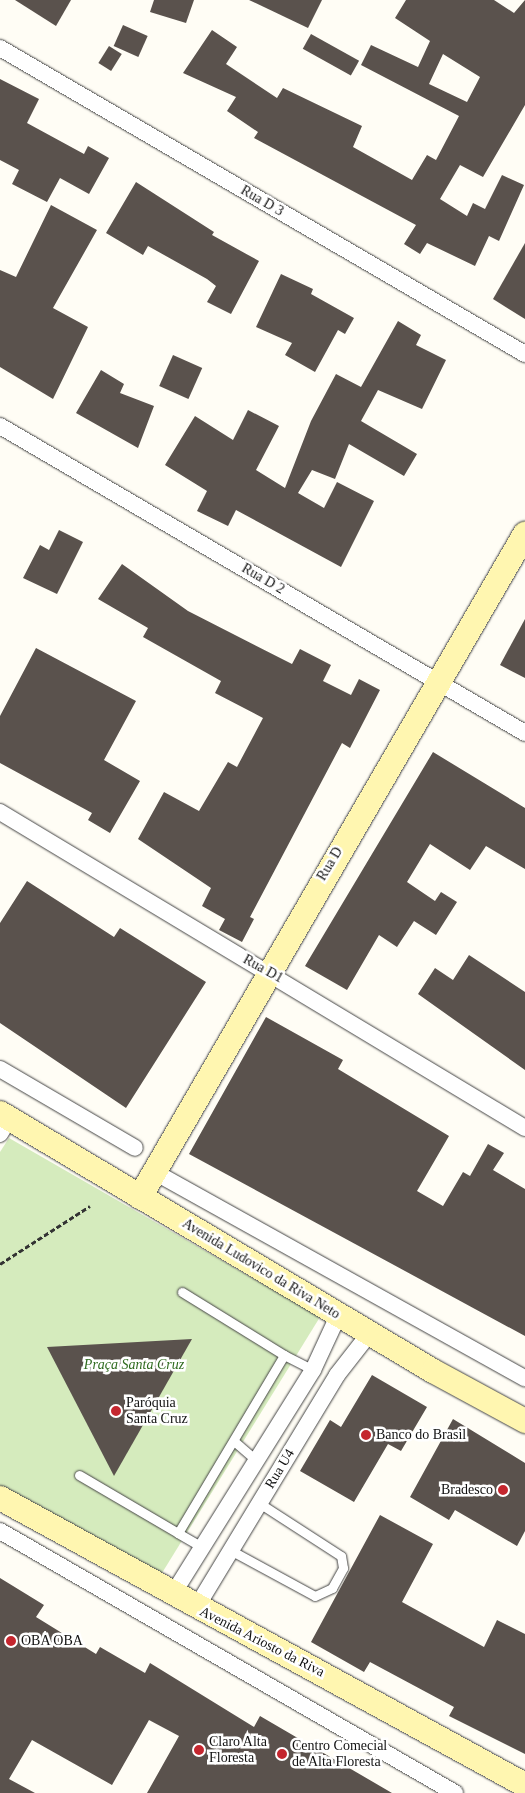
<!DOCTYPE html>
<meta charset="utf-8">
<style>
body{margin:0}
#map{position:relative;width:525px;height:1793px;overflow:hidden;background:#fffdf5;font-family:Georgia,serif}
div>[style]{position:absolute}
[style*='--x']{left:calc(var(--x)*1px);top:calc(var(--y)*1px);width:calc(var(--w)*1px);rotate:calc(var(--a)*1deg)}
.green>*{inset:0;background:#d5ebbd}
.building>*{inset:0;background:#5a524d;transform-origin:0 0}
.path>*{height:3px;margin-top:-1.5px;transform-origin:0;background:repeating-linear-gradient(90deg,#333 0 5px,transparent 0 7.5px)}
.roads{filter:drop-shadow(0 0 1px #444) drop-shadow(0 0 1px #444)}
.lane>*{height:9px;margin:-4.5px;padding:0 4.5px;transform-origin:4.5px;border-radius:4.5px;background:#fff}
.street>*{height:16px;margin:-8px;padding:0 8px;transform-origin:8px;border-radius:8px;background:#fff}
.secondary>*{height:24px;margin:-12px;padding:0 12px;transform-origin:12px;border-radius:12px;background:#fff6b0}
.dots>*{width:14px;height:14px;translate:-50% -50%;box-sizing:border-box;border:2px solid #fff;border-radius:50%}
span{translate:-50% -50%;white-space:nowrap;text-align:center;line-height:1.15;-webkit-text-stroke:5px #fff;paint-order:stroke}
.street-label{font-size:14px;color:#111}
.park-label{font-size:14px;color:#2f6b1f;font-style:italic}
.poi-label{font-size:14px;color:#111}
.left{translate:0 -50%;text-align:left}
.right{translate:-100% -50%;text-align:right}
</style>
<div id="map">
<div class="green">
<i style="clip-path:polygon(9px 1138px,320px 1317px,162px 1573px,0 1491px,0 1152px)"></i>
</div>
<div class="building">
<i style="clip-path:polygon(15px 0,71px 0,56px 26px)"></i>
<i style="clip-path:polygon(154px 0,194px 0,186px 23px,150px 12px)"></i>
<i style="clip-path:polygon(249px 0,322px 0,308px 28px)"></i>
<i style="clip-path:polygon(evenodd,406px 0,494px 0,514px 13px,525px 0,525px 105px,483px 177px,460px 165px,440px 199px,467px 216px,473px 203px,485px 209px,502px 175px,524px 185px,499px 241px,489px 236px,475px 266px,427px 243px,420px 254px,404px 244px,416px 225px,254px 138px,258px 132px,227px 111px,236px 97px,183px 73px,212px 30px,237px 47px,226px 64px,277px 98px,283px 88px,362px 126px,353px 147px,412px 180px,427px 155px,436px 160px,459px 116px,361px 65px,371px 45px,418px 67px,430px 41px,395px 18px,406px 0,443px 54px,480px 77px,467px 102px,429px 84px,443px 54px)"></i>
<i style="left:123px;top:25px;width:27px;height:23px;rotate:24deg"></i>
<i style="left:311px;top:34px;width:55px;height:17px;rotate:29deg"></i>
<i style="left:109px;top:46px;width:15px;height:20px;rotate:32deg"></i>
<i style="clip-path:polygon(0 79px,39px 99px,27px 123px,84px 154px,88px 146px,109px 158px,89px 194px,60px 178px,47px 202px,12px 184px,19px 170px,0 160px)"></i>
<i style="clip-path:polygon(136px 182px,214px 232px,212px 235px,259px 261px,231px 314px,207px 302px,216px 286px,207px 279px,148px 246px,143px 255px,106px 233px)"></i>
<i style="clip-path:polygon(51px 205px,97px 230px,53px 308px,88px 327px,53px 399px,0 367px,0 270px,16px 277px)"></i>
<i style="clip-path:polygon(525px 243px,525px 319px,493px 299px)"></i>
<i style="clip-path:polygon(281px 274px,313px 289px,311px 294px,354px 318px,345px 334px,338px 330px,315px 372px,285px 355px,292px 343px,256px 327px)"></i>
<i style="clip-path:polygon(398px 321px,421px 335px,416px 345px,446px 360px,422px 409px,378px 390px,361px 421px,417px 454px,404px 476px,349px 444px,335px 479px,312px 470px,298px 493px,324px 508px,337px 482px,374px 501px,341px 567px,236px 510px,228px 526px,197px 511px,207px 491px,165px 465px,195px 416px,233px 440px,248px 410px,279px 426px,256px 470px,285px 488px,311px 421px,336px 374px,361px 387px)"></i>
<i style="left:173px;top:355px;width:32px;height:34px;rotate:24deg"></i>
<i style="clip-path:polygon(101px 370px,124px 384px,120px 393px,154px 406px,138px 448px,76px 413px)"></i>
<i style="clip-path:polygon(59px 530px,83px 542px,57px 594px,23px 578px,40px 545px,49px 550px)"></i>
<i style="clip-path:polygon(122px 564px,188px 611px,292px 664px,300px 649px,331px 665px,323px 681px,351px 695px,359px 679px,380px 690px,350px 748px,342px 743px,250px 917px,254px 919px,242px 942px,219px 930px,225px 919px,202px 906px,211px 888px,138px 839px,164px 792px,199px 811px,228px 762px,237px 767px,263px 718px,215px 693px,221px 681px,143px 637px,148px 628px,98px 599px)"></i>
<i style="clip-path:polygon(525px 619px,525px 678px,500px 665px)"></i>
<i style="clip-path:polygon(36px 648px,136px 701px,104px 760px,140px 781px,110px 833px,88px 820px,92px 813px,0 763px,0 716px)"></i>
<i style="clip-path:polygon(433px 752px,525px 808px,525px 869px,486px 846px,470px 870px,430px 844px,407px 882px,435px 901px,441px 892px,457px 902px,436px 935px,414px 921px,397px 947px,379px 935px,347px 990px,305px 966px)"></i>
<i style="clip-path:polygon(27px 881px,114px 937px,120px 928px,206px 982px,126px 1108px,0 1023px,0 923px)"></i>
<i style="clip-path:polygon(469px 955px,525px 992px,525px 1070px,418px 994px,435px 968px,453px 980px)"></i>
<i style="clip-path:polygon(266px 1017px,343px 1060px,338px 1069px,449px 1136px,417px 1191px,443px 1206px,463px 1172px,470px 1176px,488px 1144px,504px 1153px,493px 1170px,525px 1189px,525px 1336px,189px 1154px)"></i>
<i style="clip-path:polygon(192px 1339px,114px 1476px,47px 1347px)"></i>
<i style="clip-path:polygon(372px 1375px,427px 1407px,401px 1451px,388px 1444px,354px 1502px,300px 1471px,330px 1420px,341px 1427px)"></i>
<i style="clip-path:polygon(453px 1419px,525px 1463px,525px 1531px,517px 1546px,455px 1510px,449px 1520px,410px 1497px)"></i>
<i style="clip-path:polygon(380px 1515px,433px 1544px,402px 1602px,484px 1647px,497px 1620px,525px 1634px,525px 1754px,449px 1716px,454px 1707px,370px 1662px,364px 1672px,311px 1642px)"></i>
<i style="clip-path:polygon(0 1578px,44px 1605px,36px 1617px,96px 1654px,100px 1647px,145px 1673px,150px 1663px,254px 1727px,260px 1716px,392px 1793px,147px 1793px,179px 1736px,149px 1720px,112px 1785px,32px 1740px,9px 1779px,35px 1793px,0 1793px)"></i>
</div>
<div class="path">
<i style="--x:0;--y:1264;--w:107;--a:-32.8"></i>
</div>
<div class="roads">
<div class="lane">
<i style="--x:182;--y:1292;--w:120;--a:31.7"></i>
<i style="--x:234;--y:1441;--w:28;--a:41"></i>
<i style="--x:79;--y:1475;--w:115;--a:30.4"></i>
<i style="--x:202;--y:1547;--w:28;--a:-150"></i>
<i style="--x:178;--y:1533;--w:207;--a:-59.2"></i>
<i style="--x:284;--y:1355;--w:33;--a:27"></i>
<i style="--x:232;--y:1551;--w:94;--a:28.5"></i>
<i style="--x:315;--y:1596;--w:19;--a:-25"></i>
<i style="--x:332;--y:1588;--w:23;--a:-61"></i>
<i style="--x:343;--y:1568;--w:12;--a:-99"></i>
<i style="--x:341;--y:1556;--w:98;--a:-147.1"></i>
</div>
<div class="street">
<i style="--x:0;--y:48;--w:608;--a:30.24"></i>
<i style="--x:0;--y:426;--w:608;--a:30.32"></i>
<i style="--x:0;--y:812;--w:613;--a:31.04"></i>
<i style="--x:0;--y:1069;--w:156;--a:30.3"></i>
<i style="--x:0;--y:1134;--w:17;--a:-59"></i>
<i style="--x:165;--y:1178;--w:412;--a:29.1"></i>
<i style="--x:0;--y:1531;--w:525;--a:29.93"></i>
<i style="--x:173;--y:1594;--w:264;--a:-58"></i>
<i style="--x:313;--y:1370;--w:60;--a:-65.2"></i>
<i style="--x:196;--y:1608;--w:272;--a:-58.8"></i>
<i style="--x:337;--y:1375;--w:52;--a:-52"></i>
</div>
<div class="secondary">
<i style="--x:0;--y:1113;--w:504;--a:30.79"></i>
<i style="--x:433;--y:1371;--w:105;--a:28.5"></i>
<i style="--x:140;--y:1197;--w:767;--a:-59.86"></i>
<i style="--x:0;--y:1498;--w:598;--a:28.66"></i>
</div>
</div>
<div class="dots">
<i style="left:116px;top:1411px;background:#c4262e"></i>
<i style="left:366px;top:1435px;background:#c4262e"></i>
<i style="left:503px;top:1490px;background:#c4262e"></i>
<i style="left:11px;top:1641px;background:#c4262e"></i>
<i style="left:199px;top:1750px;background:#c4262e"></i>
<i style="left:282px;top:1754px;background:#c4262e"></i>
</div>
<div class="street-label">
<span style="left:262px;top:201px;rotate:30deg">Rua D 3</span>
<span style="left:263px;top:579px;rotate:30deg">Rua D 2</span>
<span style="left:330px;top:864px;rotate:-59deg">Rua D</span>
<span style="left:263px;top:969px;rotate:29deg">Rua D1</span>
<span style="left:261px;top:1269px;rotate:31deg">Avenida Ludovico da Riva Neto</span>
<span style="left:280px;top:1469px;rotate:-59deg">Rua U4</span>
<span style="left:262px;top:1642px;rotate:27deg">Avenida Ariosto da Riva</span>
</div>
<div class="park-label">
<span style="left:134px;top:1365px">Praça Santa Cruz</span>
</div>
<div class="poi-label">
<span class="left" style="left:126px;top:1411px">Paróquia<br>Santa Cruz</span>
<span class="left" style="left:376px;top:1435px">Banco do Brasil</span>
<span class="right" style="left:493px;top:1490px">Bradesco</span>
<span class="left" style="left:21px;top:1641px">OBA OBA</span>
<span class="left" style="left:209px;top:1750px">Claro Alta<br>Floresta</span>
<span class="left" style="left:292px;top:1754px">Centro Comecial<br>de Alta Floresta</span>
</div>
</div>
